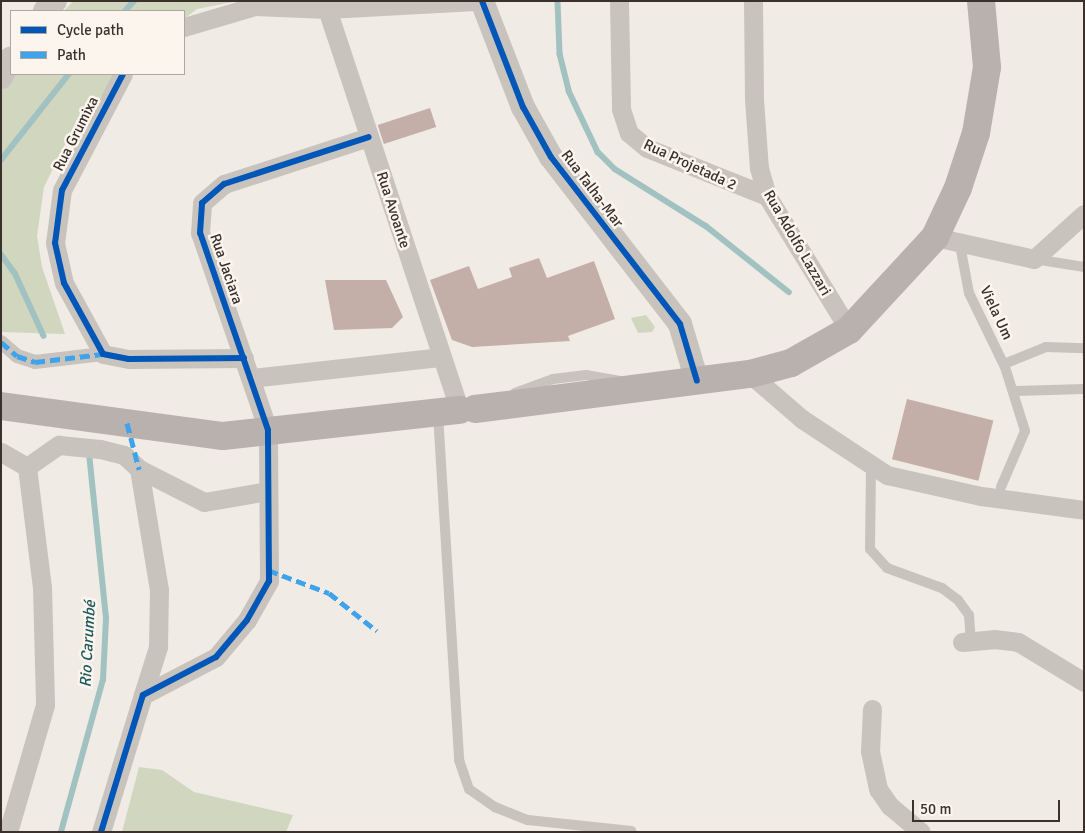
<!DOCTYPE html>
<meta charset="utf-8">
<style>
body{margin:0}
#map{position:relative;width:1085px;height:833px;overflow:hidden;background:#f0ebe5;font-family:Signika,sans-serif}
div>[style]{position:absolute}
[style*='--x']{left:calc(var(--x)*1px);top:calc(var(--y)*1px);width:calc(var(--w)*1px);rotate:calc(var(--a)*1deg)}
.green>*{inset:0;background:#d1d6bf}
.stream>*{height:5.5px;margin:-2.75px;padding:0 2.75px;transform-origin:2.75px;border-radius:2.75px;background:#a1c2c1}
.building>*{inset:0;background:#c3afa7;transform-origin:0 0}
.service>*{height:10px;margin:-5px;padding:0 5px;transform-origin:5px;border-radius:5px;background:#c9c3be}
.pedestrian>*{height:14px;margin:-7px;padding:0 7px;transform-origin:7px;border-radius:7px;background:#c9c3be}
.minor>*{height:19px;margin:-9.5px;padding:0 9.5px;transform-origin:9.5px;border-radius:9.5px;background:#c9c3be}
.tertiary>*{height:24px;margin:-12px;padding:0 12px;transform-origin:12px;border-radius:12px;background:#c9c3be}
.primary>*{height:28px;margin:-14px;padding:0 14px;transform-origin:14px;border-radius:14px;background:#b8b1ad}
.quiet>*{height:5px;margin-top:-2.5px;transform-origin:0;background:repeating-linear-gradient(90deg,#3fa3eb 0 10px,transparent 0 15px)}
.cycleway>*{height:6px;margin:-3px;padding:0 3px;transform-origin:3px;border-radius:3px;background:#0057b8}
span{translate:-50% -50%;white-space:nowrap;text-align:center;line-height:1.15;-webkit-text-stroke:5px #fbf5ee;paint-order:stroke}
.street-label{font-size:15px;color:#3b302b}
.water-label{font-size:16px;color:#1f5a5e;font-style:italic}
.frame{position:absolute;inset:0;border:2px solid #3b302b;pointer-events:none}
.legend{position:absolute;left:10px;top:10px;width:175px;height:65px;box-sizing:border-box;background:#fbf5ee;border:1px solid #aea6a0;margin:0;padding:6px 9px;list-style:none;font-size:15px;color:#3b302b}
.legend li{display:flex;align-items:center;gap:10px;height:25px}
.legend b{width:25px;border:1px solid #aea6a0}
.scale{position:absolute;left:912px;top:800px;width:148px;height:22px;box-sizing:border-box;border:2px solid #3b302b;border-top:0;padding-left:6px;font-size:15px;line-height:18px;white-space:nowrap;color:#3b302b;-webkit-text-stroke:4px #fbf5ee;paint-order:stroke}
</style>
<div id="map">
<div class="green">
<i style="clip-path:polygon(73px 1px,238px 1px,197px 9px,184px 19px,184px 11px,64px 11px)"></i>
<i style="clip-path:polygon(12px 74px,120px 74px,71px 132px,44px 187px,37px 236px,42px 267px,65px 334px,1px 332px,1px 88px)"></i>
<i style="clip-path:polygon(646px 315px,655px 327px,652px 332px,638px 333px,631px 318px)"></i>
<i style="clip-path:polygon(139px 767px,162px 770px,194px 792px,293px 815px,286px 832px,122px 832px)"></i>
</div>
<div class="stream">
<i style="--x:558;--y:1;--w:53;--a:87.8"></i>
<i style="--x:560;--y:54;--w:38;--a:76"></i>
<i style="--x:569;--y:91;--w:68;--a:64.6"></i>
<i style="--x:598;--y:152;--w:24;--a:45"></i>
<i style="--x:615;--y:169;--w:107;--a:32.1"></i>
<i style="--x:706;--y:226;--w:106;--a:38.5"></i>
<i style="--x:125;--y:11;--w:13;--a:-48"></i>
<i style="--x:1;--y:160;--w:110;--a:-51.7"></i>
<i style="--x:1;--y:254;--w:24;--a:54"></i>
<i style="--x:15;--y:273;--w:69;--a:65.3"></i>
<i style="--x:61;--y:832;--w:158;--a:-74.6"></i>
<i style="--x:103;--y:680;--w:62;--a:-87.2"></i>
<i style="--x:106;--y:618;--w:166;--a:-95.9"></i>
</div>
<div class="building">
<i style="left:430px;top:108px;width:20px;height:55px;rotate:72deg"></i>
<i style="clip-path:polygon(539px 258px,547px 278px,594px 261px,615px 319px,568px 336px,570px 341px,472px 347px,452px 340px,430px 280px,469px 266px,478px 289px,512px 277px,509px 268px)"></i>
<i style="clip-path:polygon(325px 280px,386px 280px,403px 317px,392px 328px,334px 330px)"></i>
<i style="left:907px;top:399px;width:89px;height:62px;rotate:14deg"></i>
</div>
<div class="service">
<i style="--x:960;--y:245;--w:49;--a:79.4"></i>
<i style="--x:969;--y:293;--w:82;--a:64.1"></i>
<i style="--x:1005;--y:367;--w:67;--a:72.6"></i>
<i style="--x:1025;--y:431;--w:61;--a:113.2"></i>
<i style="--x:1034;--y:259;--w:51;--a:9.1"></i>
<i style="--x:1004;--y:364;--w:45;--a:-22"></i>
<i style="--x:1046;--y:347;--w:38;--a:2"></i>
<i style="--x:1015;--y:391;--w:69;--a:-1.7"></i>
<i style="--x:515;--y:393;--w:40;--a:-20.2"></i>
<i style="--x:553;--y:379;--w:33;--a:-7"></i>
<i style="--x:586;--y:375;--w:39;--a:10"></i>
<i style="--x:438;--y:414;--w:347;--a:86.5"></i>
<i style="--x:459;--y:760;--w:31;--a:71"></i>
<i style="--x:469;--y:789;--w:32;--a:35"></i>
<i style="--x:495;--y:807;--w:35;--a:22"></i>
<i style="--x:528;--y:820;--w:104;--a:6.1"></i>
<i style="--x:871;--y:467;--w:82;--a:90.7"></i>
<i style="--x:870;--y:549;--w:25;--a:48"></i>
<i style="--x:887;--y:568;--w:59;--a:20"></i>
<i style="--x:942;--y:588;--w:20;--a:37"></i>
<i style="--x:958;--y:600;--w:19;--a:54"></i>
<i style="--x:969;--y:615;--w:26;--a:86"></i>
</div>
<div class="pedestrian">
<i style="--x:1;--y:342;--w:21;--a:41"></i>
<i style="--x:17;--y:356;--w:19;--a:18"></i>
<i style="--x:35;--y:362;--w:68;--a:-6.7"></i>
</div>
<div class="minor">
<i style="--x:619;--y:1;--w:108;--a:88.9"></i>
<i style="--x:621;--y:109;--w:25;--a:72"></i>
<i style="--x:629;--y:133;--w:23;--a:40"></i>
<i style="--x:647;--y:148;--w:129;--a:21.8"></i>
<i style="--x:753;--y:1;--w:98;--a:89.4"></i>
<i style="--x:754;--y:99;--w:69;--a:85.9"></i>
<i style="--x:759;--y:168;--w:29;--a:74"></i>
<i style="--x:767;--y:196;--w:157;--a:58.5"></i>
<i style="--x:327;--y:9;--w:422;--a:71.7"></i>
<i style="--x:184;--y:27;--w:74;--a:-16.5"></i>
<i style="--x:255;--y:6;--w:72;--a:2.4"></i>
<i style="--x:327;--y:9;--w:149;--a:-3.1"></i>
<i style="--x:123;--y:74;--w:131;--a:117.7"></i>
<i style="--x:62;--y:190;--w:53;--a:97.5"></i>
<i style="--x:55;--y:243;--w:41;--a:77.3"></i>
<i style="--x:64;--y:283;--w:81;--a:61.2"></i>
<i style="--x:103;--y:354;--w:26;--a:11"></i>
<i style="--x:129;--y:359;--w:115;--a:-0.5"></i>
<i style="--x:935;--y:237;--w:101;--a:12.5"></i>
<i style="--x:1034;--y:259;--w:67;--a:-42"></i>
<i style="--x:750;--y:374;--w:69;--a:40.9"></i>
<i style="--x:802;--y:419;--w:102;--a:33.4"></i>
<i style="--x:887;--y:475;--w:96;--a:12.6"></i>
<i style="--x:981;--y:496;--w:104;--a:7.7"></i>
<i style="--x:251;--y:378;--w:192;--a:-6.3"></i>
<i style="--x:1;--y:452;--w:30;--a:30"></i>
<i style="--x:27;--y:467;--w:121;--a:82.9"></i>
<i style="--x:42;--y:587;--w:118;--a:88.5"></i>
<i style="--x:45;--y:705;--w:132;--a:106.2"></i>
<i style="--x:27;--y:467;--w:39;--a:-35"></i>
<i style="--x:59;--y:445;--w:41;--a:5.6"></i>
<i style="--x:100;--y:449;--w:25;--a:14"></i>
<i style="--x:124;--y:455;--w:21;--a:43"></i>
<i style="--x:139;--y:469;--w:73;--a:26.9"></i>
<i style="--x:204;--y:502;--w:65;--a:-9.8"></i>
<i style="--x:139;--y:469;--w:123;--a:80.6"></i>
<i style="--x:159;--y:590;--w:57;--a:91"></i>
<i style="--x:158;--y:647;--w:50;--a:107.4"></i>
<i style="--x:962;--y:642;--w:32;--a:-5"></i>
<i style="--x:994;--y:639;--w:24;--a:7"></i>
<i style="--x:1018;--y:642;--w:77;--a:31.2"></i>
<i style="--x:872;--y:709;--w:42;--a:92.7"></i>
<i style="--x:870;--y:751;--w:39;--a:78"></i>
<i style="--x:878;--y:789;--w:21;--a:55"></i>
<i style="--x:890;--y:806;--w:40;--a:40"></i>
<i style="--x:101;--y:832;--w:143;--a:-73"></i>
<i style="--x:143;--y:695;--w:82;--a:-27.5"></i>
<i style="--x:216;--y:657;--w:48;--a:-50"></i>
<i style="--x:247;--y:620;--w:45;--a:-60.6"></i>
<i style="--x:269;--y:581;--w:151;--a:-90.4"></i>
<i style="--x:268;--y:430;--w:208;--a:-109"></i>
<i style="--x:200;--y:233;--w:30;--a:-86"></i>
<i style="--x:202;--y:203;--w:29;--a:-41"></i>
<i style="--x:224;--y:184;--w:152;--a:-18"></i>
</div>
<div class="tertiary">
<i style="--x:482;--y:1;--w:114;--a:68.9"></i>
<i style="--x:523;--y:107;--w:57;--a:60.8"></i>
<i style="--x:551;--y:157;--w:211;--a:52.3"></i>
<i style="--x:680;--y:324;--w:59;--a:73.4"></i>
<i style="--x:45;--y:11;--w:14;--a:-45"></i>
<i style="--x:1;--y:77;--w:21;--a:-62"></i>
</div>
<div class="primary">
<i style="--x:1;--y:406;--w:224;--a:7.7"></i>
<i style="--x:223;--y:436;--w:238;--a:-6.3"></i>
<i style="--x:475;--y:409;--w:277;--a:-7.3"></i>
<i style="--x:750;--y:374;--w:42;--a:-15"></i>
<i style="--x:791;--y:363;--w:67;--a:-29.6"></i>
<i style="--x:849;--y:330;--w:127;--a:-47.2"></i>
<i style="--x:935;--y:237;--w:54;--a:-64.9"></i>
<i style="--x:958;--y:188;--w:58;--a:-71.9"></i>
<i style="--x:976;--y:133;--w:67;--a:-80.5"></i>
<i style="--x:987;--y:67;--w:66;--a:-95.2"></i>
</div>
<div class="quiet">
<i style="--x:1;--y:342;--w:21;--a:41"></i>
<i style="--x:17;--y:356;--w:19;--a:18"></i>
<i style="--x:35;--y:362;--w:68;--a:-6.7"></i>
<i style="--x:127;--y:423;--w:48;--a:75.4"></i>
<i style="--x:268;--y:570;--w:65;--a:20.7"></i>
<i style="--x:329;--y:593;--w:61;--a:38.4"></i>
</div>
<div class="cycleway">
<i style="--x:482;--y:1;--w:114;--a:68.9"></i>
<i style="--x:523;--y:107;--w:57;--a:60.8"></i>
<i style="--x:551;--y:157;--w:211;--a:52.3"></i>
<i style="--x:680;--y:324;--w:59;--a:73.4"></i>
<i style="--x:123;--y:74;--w:131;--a:117.7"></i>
<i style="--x:62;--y:190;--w:53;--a:97.5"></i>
<i style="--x:55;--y:243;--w:41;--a:77.3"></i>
<i style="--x:64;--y:283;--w:81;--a:61.2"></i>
<i style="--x:103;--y:354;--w:26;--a:11"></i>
<i style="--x:129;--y:359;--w:115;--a:-0.5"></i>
<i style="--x:101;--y:832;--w:143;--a:-73"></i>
<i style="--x:143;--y:695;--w:82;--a:-27.5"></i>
<i style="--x:216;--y:657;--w:48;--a:-50"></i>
<i style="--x:247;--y:620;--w:45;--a:-60.6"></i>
<i style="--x:269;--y:581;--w:151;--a:-90.4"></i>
<i style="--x:268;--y:430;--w:208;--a:-109"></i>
<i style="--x:200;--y:233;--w:30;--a:-86"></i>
<i style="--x:202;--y:203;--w:29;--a:-41"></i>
<i style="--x:224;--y:184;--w:152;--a:-18"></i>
</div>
<div class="street-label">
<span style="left:76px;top:134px;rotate:-63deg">Rua Grumixa</span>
<span style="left:690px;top:165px;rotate:25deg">Rua Projetada 2</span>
<span style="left:592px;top:189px;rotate:53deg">Rua Talha-Mar</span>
<span style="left:393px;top:210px;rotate:72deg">Rua Avoante</span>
<span style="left:797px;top:243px;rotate:60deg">Rua Adolfo Lazzari</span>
<span style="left:226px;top:269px;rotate:71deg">Rua Jaciara</span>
<span style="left:996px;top:313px;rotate:65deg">Viela Um</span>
</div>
<div class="water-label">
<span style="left:88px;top:644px;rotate:-87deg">Rio Carumbé</span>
</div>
<div class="frame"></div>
<ul class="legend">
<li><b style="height:6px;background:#0057b8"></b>Cycle path</li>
<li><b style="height:6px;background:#3fa3eb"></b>Path</li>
</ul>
<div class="scale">50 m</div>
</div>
